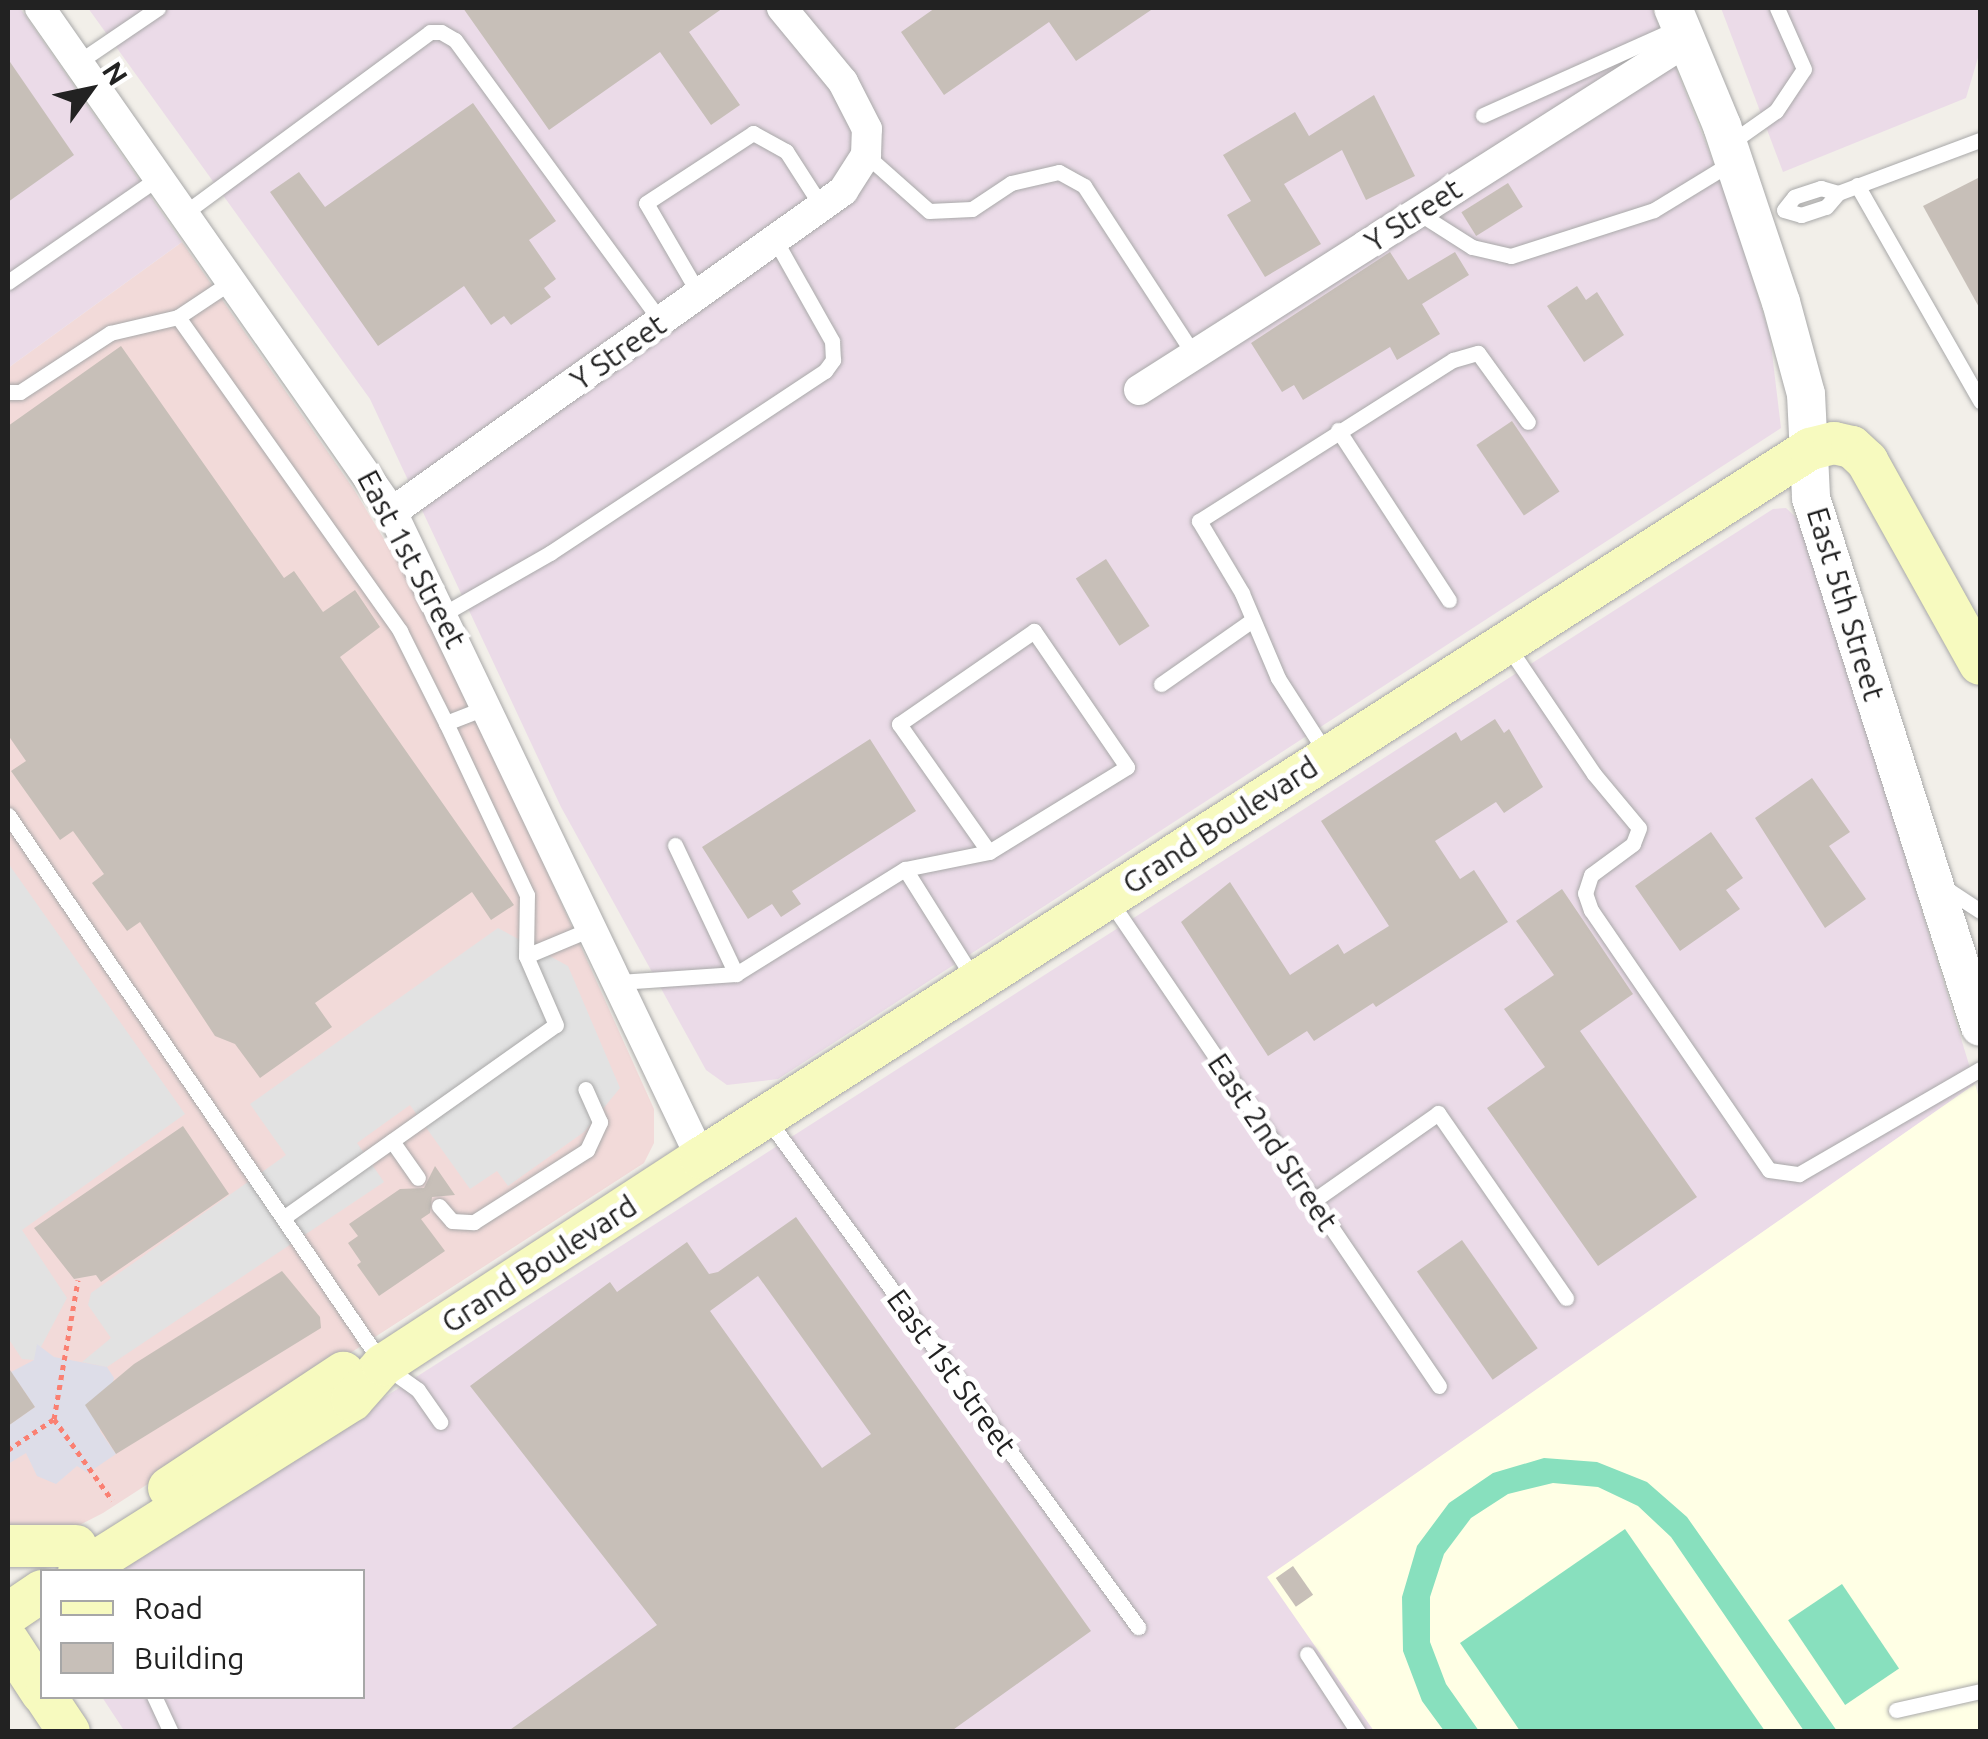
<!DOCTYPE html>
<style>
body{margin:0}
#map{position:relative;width:1988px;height:1739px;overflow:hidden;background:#f2efe9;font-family:Ubuntu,sans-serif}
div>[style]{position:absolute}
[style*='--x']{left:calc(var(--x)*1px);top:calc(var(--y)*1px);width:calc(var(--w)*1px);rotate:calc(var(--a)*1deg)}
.commercial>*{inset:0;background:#f2dad9}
.industrial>*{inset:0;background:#ebdbe8}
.education>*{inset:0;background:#ffffe5}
.pitch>*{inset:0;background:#88e0be;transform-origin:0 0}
.parking>*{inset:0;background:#e2e2e2}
.plaza>*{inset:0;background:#dddde8}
.building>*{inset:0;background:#c7bfb8;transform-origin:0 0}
.path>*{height:5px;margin-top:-2.5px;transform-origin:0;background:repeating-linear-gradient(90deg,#fa8072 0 5px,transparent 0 10px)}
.roads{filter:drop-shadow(0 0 2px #a9a9a9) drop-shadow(0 0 2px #a9a9a9)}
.service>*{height:15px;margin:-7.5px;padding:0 7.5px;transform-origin:7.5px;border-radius:7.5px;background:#fff}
.minor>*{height:30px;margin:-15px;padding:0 15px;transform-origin:15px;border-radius:15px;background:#fff}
.tertiary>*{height:38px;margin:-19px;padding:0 19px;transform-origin:19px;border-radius:19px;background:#fff}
.secondary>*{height:42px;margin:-21px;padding:0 21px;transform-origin:21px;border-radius:21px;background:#f7fabf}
span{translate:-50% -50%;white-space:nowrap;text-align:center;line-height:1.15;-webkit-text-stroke:10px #fff;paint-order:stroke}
.street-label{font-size:30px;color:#222}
.frame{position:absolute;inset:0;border:10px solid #222;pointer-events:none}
.legend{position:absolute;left:40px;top:1569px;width:325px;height:130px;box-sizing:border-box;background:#fff;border:2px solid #a7a7a7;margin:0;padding:12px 18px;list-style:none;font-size:30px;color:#222}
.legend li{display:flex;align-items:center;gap:20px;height:50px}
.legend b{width:50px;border:2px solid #a7a7a7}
.north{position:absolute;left:40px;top:40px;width:100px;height:100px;-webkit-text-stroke:8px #fff;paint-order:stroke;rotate:57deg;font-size:28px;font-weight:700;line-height:40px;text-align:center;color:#222}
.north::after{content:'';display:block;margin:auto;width:35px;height:45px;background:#222;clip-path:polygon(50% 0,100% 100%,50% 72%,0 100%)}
</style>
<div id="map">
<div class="commercial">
<i style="clip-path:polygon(182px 242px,355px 491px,438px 629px,654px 1109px,654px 1143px,644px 1163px,103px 1513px,68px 1531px,8px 1529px,8px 368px)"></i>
</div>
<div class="industrial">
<i style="clip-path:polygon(8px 8px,20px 8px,182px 242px,8px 368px)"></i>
<i style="clip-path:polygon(88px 8px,1652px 8px,1731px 207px,1770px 336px,1781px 428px,778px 1079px,727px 1085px,706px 1070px,561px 807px,370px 399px)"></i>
<i style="clip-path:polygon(1721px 8px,1980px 8px,1980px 51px,1966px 98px,1783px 172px)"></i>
<i style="clip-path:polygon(1786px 508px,1803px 524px,1975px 1084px,1268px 1577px,1374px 1731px,125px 1732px,102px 1697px,362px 1696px,362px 1572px,113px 1571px,1773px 509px)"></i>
</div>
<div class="education">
<i style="clip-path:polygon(1975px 1084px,1980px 1102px,1980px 1731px,1374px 1731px,1267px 1577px)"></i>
</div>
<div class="pitch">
<i style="clip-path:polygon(1544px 1458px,1597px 1462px,1647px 1482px,1687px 1517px,1837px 1731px,1804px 1731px,1671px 1537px,1638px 1506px,1598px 1487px,1553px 1483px,1508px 1494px,1471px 1518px,1444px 1554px,1430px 1597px,1430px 1642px,1446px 1684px,1479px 1731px,1444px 1731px,1422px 1701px,1403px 1651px,1402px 1597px,1417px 1546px,1449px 1503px,1493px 1473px)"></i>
<i style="clip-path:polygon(1625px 1529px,1765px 1731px,1520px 1731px,1460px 1643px)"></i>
<i style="left:1842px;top:1584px;width:102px;height:65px;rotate:56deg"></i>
</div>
<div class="parking">
<i style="clip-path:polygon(8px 863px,185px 1114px,22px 1230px,67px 1298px,34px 1360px,22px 1359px,8px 1338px)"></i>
<i style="clip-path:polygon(498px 928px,568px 966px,620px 1088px,584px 1132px,508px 1186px,497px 1171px,470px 1189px,410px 1105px,357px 1143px,384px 1182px,107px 1367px,82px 1362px,111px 1338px,88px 1305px,91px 1293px,286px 1155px,250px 1104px)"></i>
</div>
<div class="plaza">
<i style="clip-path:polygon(37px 1344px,54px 1357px,107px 1367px,114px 1378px,100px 1431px,116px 1454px,88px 1473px,77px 1466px,56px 1484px,37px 1476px,26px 1453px,8px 1464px,8px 1426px,35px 1407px,11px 1372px,34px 1360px)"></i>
</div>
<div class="building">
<i style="clip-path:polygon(463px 8px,723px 8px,689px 32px,740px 105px,711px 125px,660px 52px,549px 130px)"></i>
<i style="clip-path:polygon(935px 8px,1154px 8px,1076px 61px,1049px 22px,944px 95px,901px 32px)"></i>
<i style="clip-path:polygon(8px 59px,74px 155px,8px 202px)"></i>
<i style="clip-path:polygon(1374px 95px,1415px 176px,1366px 200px,1342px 150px,1284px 184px,1321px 244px,1265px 277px,1227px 215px,1251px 201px,1223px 155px,1295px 112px,1309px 136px)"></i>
<i style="clip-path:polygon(473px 103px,556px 221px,529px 240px,556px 279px,544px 288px,551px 297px,511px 325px,504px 316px,491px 325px,464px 286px,378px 346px,270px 192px,299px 172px,325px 207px)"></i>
<i style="clip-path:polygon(1980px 177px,1980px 309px,1923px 206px)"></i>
<i style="left:1508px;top:183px;width:28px;height:55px;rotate:58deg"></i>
<i style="clip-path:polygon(1390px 252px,1408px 280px,1455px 252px,1469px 275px,1422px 304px,1440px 334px,1397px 360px,1390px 347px,1303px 400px,1294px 385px,1282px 392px,1251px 343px)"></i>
<i style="clip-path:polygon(1577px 286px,1586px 300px,1597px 292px,1624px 335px,1584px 362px,1547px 306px)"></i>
<i style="clip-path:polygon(121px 346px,284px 578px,294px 571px,323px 612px,355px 590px,380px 627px,340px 657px,514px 905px,491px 920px,472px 892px,315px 1003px,332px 1027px,260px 1078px,235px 1044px,215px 1036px,140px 922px,127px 931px,92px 883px,104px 874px,73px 831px,60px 840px,11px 771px,26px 761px,8px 735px,8px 426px)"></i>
<i style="left:1512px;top:421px;width:85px;height:43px;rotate:56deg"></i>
<i style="left:1106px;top:559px;width:80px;height:36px;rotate:57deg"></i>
<i style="clip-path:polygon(1495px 719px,1504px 733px,1509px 729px,1543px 787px,1504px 813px,1496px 802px,1435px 841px,1460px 879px,1474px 870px,1508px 922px,1376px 1007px,1373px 1003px,1314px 1041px,1307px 1031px,1268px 1056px,1181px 922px,1230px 882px,1290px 975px,1338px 944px,1344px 954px,1389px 926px,1321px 821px,1456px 732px,1461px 741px)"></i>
<i style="clip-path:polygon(870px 739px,916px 811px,792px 891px,801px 904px,781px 917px,772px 904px,748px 919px,702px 847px)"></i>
<i style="clip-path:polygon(1812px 778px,1850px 832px,1829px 846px,1866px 899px,1825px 928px,1755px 818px)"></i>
<i style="clip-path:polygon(1711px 832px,1743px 878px,1726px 890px,1740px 909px,1680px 951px,1635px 886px)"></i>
<i style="clip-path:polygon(1562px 889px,1633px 994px,1580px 1031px,1697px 1197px,1598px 1266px,1487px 1108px,1545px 1067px,1504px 1009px,1554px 975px,1516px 921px)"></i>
<i style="clip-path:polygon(183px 1126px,229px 1194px,101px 1282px,96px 1275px,74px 1279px,34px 1228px)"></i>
<i style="clip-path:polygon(435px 1166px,455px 1195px,432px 1197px,430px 1213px,421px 1219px,445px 1251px,379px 1296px,357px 1265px,361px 1262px,348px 1243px,358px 1236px,349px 1224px,400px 1189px,424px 1188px)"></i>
<i style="clip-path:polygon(evenodd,796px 1217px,1091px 1631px,950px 1732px,507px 1732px,657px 1625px,470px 1386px,610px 1282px,617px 1292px,687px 1242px,709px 1274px,718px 1272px,796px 1217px,758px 1276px,871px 1434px,822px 1468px,710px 1311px,758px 1276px)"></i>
<i style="left:1462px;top:1240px;width:132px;height:55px;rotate:55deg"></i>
<i style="clip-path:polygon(282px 1271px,320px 1317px,321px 1328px,116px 1454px,85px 1405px,134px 1364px)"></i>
<i style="clip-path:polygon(8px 1367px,35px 1407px,8px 1426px)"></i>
<i style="left:1293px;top:1566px;width:35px;height:21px;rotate:55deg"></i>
</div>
<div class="path">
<i style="--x:54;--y:1419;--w:141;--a:-80.2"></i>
<i style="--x:8;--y:1450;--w:55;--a:-34"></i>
<i style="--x:54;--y:1419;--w:100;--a:54.4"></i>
</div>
<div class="roads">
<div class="service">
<i style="--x:77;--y:63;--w:98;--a:-34.2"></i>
<i style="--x:1483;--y:115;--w:216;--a:-24.1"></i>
<i style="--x:1729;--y:144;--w:57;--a:-35.1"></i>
<i style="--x:1776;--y:111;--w:50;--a:-56.3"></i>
<i style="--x:1804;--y:69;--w:67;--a:-113.9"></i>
<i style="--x:866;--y:155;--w:84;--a:41.6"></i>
<i style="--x:929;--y:211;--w:43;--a:-2.7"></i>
<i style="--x:972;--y:209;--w:47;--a:-33.7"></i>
<i style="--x:1011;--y:183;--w:49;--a:-12.9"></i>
<i style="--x:1059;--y:172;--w:29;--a:29"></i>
<i style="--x:1084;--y:186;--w:202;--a:56.9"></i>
<i style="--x:1857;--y:185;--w:249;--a:60.3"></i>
<i style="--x:1838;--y:193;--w:18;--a:-164"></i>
<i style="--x:1821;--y:188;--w:28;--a:162"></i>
<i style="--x:1794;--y:197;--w:16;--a:128"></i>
<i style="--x:1784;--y:210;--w:18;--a:16"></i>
<i style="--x:1801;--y:215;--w:26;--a:-18"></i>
<i style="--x:1826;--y:207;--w:18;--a:-49"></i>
<i style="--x:1838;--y:193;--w:152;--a:-20.5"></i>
<i style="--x:1417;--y:212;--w:65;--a:32.5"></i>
<i style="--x:1472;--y:247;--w:40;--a:13"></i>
<i style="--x:1511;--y:256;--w:150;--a:-17.8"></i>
<i style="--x:1654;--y:210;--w:90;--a:-31.4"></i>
<i style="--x:182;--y:215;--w:308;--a:-36.4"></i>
<i style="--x:430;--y:32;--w:11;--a:0"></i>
<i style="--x:441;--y:32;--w:16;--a:30"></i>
<i style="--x:455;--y:40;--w:348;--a:53.8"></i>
<i style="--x:232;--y:281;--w:65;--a:146.3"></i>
<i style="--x:178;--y:317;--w:385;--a:54.7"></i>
<i style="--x:400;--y:631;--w:103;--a:63.4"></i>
<i style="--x:8;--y:282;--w:181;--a:-34.7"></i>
<i style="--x:699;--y:294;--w:105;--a:-120.2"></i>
<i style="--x:646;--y:203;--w:128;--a:-33.2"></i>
<i style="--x:753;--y:133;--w:38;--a:29"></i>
<i style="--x:786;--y:151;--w:67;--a:57.3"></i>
<i style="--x:8;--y:392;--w:12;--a:0"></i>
<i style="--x:20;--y:392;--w:108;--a:-33.2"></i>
<i style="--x:110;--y:333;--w:70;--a:-13.2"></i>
<i style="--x:1338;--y:430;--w:203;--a:56.9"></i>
<i style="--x:445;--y:613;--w:121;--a:-29.7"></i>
<i style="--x:550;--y:553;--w:330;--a:-33.5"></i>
<i style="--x:825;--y:371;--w:14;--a:-54"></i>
<i style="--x:833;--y:360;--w:19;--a:-93"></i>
<i style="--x:832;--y:341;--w:116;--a:-119.4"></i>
<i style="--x:1507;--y:645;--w:156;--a:56"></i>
<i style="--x:1594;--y:774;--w:70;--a:50.2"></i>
<i style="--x:1639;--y:828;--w:17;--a:111"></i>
<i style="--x:1633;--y:844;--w:52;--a:143.6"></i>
<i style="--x:1591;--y:875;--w:19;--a:108"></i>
<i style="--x:1585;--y:893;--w:18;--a:71"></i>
<i style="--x:1591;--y:910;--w:315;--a:55.6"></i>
<i style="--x:1769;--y:1170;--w:30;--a:8"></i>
<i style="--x:1799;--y:1174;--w:209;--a:-30.1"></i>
<i style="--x:1161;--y:684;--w:110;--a:-35"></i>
<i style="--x:1328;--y:756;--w:93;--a:-122.7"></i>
<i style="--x:1278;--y:678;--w:92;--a:-113"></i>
<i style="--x:1242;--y:593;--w:84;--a:-120.8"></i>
<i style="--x:1199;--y:521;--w:301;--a:-32.4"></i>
<i style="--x:1453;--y:360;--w:26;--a:-16"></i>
<i style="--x:1478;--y:353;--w:85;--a:54.1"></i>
<i style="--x:8;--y:815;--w:666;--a:55.71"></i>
<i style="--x:383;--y:1365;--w:43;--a:35.5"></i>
<i style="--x:418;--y:1390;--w:39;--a:55"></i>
<i style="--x:675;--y:845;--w:143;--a:64.7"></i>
<i style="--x:905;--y:869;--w:86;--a:-11.4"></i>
<i style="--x:989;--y:852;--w:162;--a:-31.6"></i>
<i style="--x:1127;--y:767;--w:165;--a:-124.4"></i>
<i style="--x:1034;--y:631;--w:164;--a:145.4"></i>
<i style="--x:899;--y:724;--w:156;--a:54.9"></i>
<i style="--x:1942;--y:886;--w:45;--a:33.3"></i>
<i style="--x:1110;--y:901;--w:586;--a:55.85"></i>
<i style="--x:526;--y:956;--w:73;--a:-22.7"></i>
<i style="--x:619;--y:982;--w:117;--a:-3.9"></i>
<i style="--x:736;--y:974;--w:199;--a:-31.9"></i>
<i style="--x:905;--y:869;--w:130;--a:57.9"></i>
<i style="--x:768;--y:1120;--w:628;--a:53.88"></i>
<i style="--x:392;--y:1141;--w:45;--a:54.9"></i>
<i style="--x:1313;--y:1201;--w:153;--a:-35.1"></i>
<i style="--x:1438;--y:1113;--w:225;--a:55.3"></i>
<i style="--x:439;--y:1206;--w:20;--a:49"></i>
<i style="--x:452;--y:1221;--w:22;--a:3"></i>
<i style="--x:474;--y:1222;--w:134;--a:-32.5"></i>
<i style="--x:587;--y:1150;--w:31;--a:-65"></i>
<i style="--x:600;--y:1122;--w:36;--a:-114"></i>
<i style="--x:283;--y:1218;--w:334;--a:-35.3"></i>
<i style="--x:556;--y:1025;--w:75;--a:-113.5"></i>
<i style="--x:526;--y:956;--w:61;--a:-89.1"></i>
<i style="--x:527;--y:895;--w:190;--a:-115.2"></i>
<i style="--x:446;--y:723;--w:44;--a:-21.3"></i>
<i style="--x:1307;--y:1654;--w:93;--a:56.8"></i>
<i style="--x:154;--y:1696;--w:40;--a:65"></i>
<i style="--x:1896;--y:1710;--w:86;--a:-12.7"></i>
</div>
<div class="minor">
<i style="--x:40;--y:8;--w:615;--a:55.07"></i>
<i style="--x:392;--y:512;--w:716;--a:64.44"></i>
<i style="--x:1139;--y:390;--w:650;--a:-32.49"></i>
<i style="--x:392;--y:512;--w:554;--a:-35.44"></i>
<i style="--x:843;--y:191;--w:43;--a:-57.4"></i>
<i style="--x:866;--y:155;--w:26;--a:-88"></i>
<i style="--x:867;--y:129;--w:53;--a:-117.1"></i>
<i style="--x:843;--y:82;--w:96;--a:-129.5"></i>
</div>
<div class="tertiary">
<i style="--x:1673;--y:8;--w:128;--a:67.4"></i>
<i style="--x:1722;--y:126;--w:186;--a:71.5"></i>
<i style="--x:1781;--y:302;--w:95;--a:74.8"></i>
<i style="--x:1806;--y:394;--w:104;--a:87.2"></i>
<i style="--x:1811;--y:498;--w:555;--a:72.28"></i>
</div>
<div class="secondary">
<i style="--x:169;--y:1488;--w:209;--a:-33.5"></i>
<i style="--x:8;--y:1546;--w:68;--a:0"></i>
<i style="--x:79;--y:1572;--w:323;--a:-32.2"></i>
<i style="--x:352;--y:1400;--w:47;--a:-48.5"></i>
<i style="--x:383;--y:1365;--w:379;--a:-33.1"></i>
<i style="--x:701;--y:1158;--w:1316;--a:-32.59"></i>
<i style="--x:1810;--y:449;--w:25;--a:-14"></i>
<i style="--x:1834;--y:443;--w:18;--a:13"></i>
<i style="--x:1852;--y:447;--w:21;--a:43"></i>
<i style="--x:1867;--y:461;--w:232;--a:60.9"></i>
<i style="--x:8;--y:1614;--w:41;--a:-34.1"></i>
<i style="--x:8;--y:1641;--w:62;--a:56.8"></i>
<i style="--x:45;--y:1696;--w:43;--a:56.3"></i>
</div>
</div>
<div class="street-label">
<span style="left:1413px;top:215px;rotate:-33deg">Y Street</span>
<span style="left:618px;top:352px;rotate:-35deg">Y Street</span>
<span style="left:412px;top:559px;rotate:62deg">East 1st Street</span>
<span style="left:1846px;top:604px;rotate:73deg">East 5th Street</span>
<span style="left:1220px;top:825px;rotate:-33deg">Grand Boulevard</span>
<span style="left:1273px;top:1142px;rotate:56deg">East 2nd Street</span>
<span style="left:539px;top:1264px;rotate:-33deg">Grand Boulevard</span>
<span style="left:952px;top:1372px;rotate:54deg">East 1st Street</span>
</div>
<div class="frame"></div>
<ul class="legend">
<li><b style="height:12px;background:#f7fabf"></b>Road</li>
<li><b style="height:28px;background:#c7bfb8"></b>Building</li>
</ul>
<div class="north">N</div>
</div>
